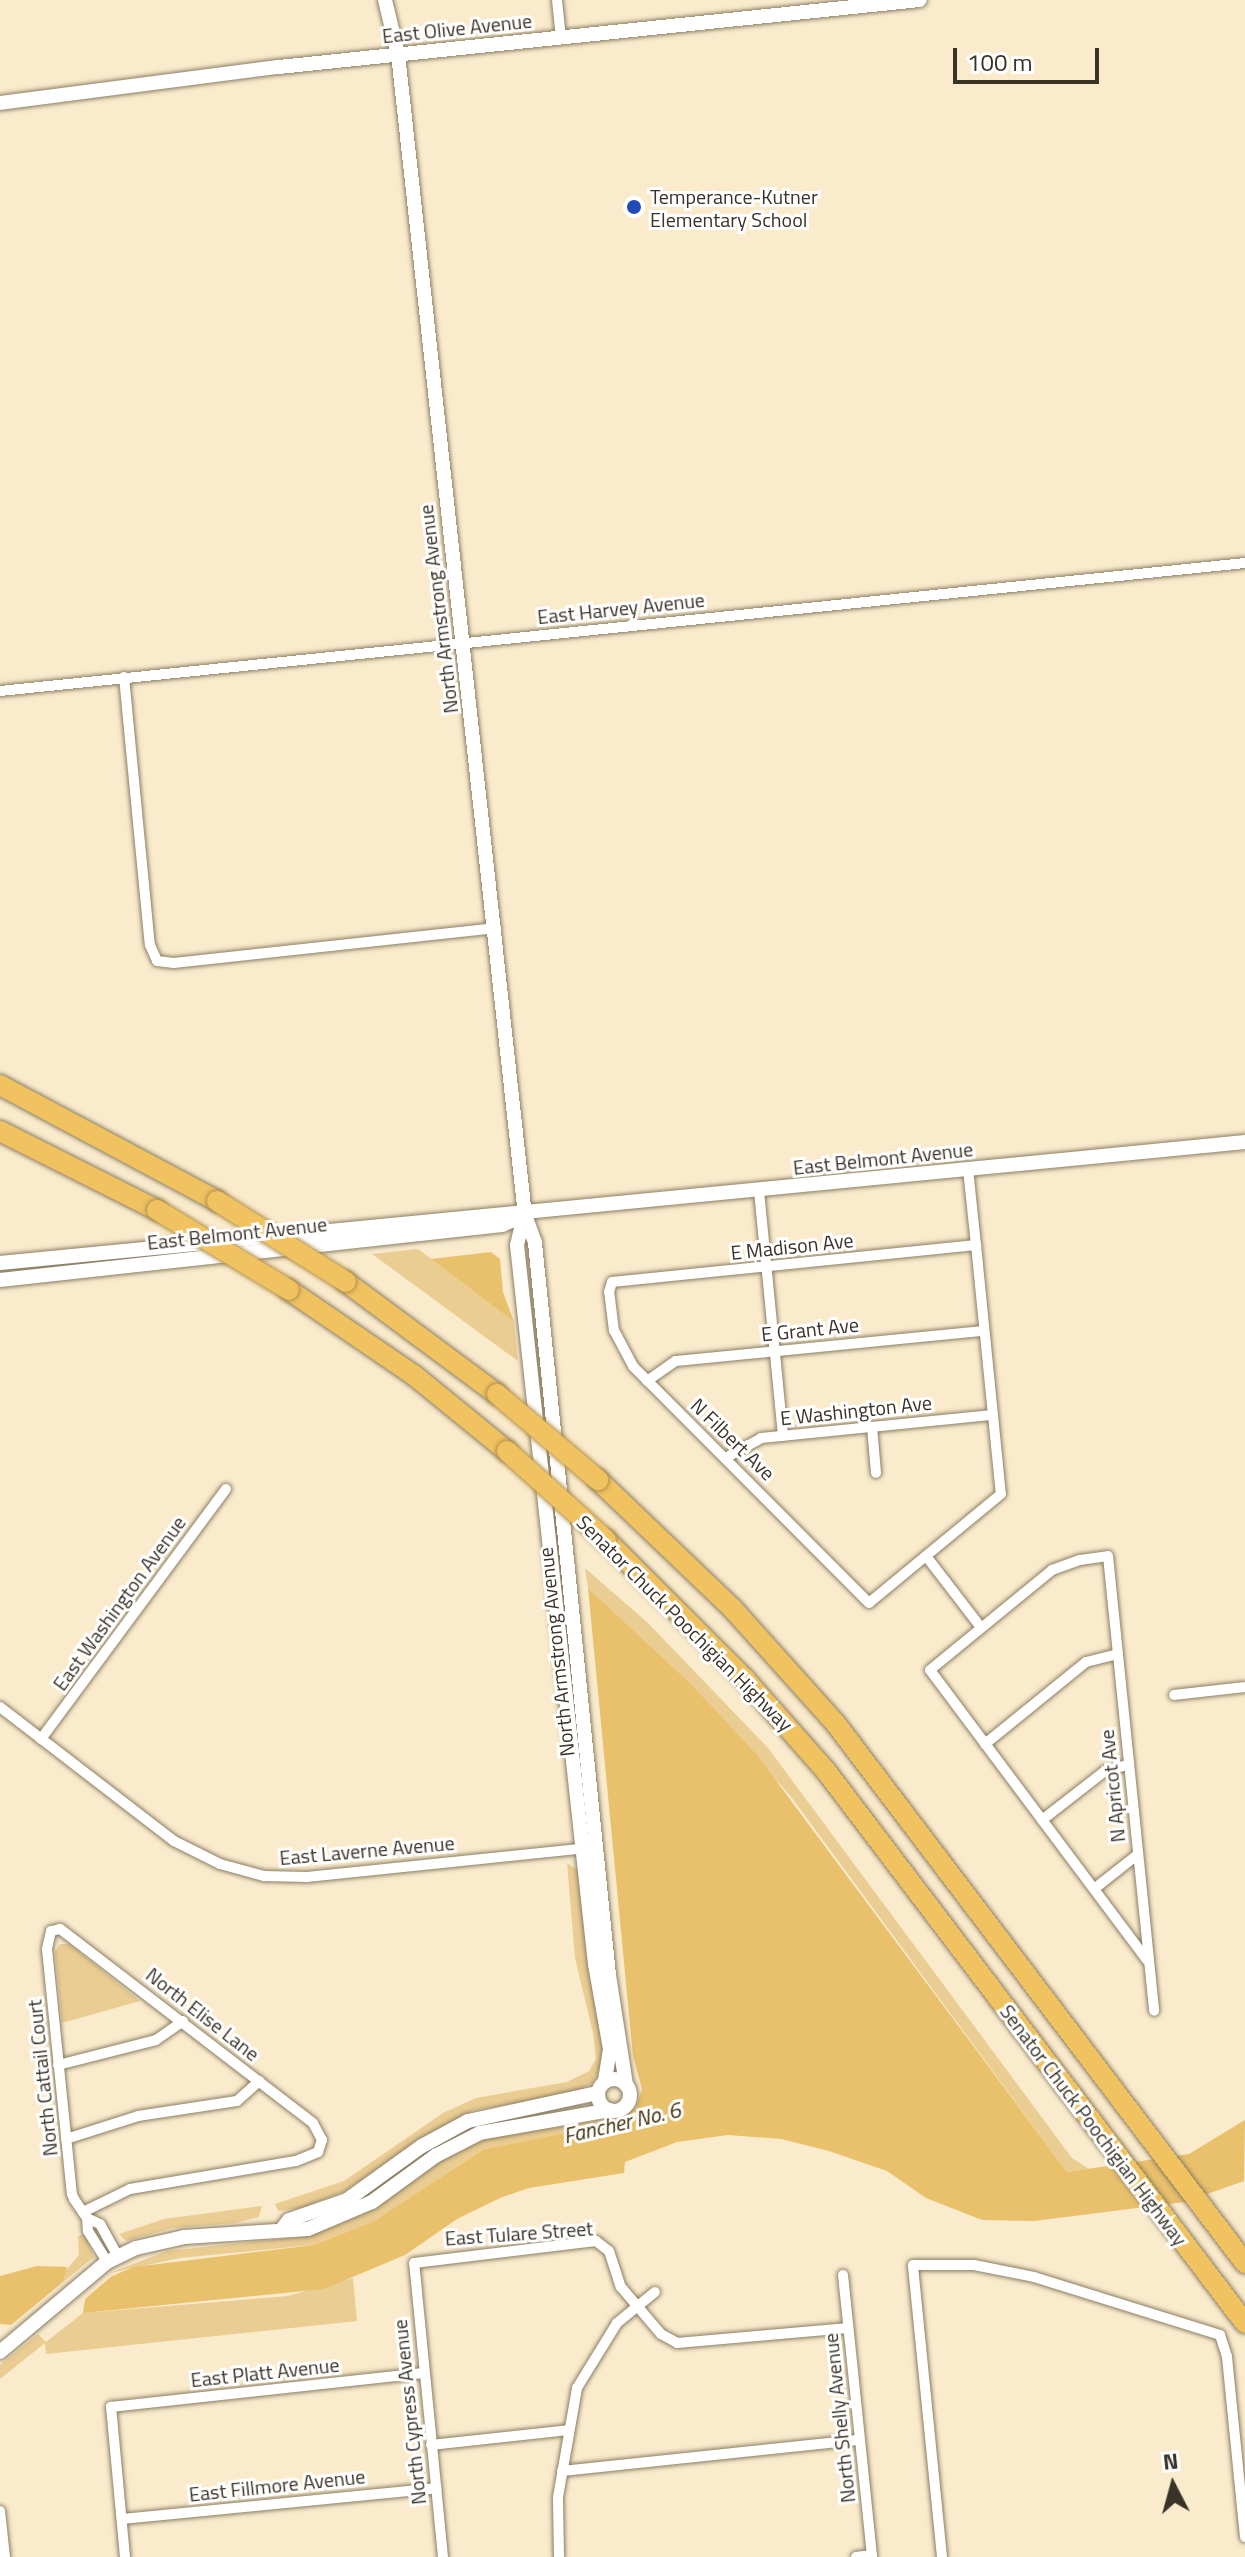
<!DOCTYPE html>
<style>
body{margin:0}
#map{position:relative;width:1245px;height:2557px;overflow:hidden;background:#faebcd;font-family:"Titillium Web",sans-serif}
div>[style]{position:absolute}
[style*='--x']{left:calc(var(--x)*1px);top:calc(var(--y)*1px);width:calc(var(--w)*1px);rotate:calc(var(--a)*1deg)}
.green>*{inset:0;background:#eacd93}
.water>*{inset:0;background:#e9c06c}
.roads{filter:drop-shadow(0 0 2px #8b7e63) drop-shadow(0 0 2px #8b7e63)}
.street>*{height:10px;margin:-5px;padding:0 5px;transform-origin:5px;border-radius:5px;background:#fff}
.secondary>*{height:14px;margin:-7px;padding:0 7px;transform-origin:7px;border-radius:7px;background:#fff}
.secondary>.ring{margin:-7px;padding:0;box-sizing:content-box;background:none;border:14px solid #fff;border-radius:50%}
.highway>*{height:20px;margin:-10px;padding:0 10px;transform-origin:10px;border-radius:10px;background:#f0c260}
.bridges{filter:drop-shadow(0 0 2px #b0904c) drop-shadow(0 0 2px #b0904c)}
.highway-bridge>*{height:20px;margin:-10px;padding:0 10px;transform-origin:10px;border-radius:10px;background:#f0c260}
.dots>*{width:22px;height:22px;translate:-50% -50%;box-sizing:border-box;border:4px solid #fff;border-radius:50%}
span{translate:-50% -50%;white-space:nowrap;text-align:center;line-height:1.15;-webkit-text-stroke:6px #fff;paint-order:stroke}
.street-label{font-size:20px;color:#383227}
.poi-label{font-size:20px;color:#383227}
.left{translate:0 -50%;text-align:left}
.water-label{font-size:22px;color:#43320c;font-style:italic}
.north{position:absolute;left:1133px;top:2445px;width:80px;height:80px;-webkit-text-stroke:6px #fff;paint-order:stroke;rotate:354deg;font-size:22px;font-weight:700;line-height:32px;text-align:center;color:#383227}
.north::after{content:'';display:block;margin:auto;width:28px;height:36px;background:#383227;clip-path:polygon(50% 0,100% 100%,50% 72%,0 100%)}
.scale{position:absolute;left:953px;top:48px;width:146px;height:36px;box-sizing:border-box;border:4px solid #383227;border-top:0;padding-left:10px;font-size:24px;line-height:28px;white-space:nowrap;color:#383227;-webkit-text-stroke:6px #fff;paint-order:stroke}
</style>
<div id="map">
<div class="green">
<i style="clip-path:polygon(418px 1249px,514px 1322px,518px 1361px,372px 1254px)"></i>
<i style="clip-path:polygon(585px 1568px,648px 1623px,768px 1748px,1072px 2158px,1089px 2169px,1067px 2172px,792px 1798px,688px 1681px,588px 1588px)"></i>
<i style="clip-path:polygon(567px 1863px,578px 1870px,588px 1968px,605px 2057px,593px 2083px,568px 2095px,474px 2110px,419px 2139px,347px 2190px,302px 2208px,278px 2211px,275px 2204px,344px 2181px,443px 2113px,476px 2098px,567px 2082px,589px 2071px,596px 2059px,593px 2033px,575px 1958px)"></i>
<i style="clip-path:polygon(60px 1944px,69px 1944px,140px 2001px,62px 2023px,55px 1951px)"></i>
<i style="clip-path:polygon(620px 2117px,619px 2122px,484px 2149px,374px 2221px,314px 2245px,180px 2258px,110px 2273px,167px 2251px,309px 2236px,370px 2211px,441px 2159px,482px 2139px)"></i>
<i style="clip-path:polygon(262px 2206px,259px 2217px,235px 2223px,173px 2228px,126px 2241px,119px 2234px,164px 2219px)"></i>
<i style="clip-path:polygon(84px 2233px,94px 2257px,63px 2282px,62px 2275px,79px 2255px,78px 2237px)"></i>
<i style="clip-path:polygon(353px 2278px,357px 2321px,46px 2354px,45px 2343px,0 2379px,0 2365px,38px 2334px,46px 2342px,83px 2313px,288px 2296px)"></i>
</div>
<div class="water">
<i style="clip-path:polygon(491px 1252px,500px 1259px,503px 1292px,514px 1322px,431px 1259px)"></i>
<i style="clip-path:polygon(588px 1588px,688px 1681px,757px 1755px,1067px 2172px,1189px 2154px,1245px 2120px,1244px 2181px,1185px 2202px,1034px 2221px,982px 2220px,926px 2198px,887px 2171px,829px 2151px,781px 2139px,728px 2135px,677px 2142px,625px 2162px,624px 2173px,529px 2188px,500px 2198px,457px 2219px,405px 2255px,324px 2289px,83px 2313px,85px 2299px,112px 2276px,134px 2267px,314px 2245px,374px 2221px,484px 2149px,619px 2122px,636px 2107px,642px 2089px,633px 2056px)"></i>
<i style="clip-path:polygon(37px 2266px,67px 2267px,63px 2282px,11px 2325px,0 2324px,0 2276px)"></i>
</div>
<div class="roads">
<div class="street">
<i style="--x:557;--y:0;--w:37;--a:84"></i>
<i style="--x:124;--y:677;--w:269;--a:84.5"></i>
<i style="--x:150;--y:945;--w:17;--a:66"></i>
<i style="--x:157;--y:961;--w:17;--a:7"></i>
<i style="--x:174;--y:963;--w:324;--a:-6.2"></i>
<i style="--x:0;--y:691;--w:1252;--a:-5.87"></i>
<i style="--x:968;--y:1169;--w:76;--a:84"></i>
<i style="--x:976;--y:1245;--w:250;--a:84.3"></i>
<i style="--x:1001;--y:1494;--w:171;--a:140.5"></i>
<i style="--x:869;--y:1603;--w:334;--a:-134.9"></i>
<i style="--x:633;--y:1366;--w:40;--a:-118"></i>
<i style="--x:614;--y:1331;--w:39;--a:-97"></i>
<i style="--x:609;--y:1292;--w:10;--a:-73"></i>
<i style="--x:612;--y:1282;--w:366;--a:-5.8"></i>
<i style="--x:759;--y:1191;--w:246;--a:84.4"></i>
<i style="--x:647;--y:1381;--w:35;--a:-35"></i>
<i style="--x:676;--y:1361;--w:309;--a:-5.6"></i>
<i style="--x:872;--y:1427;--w:46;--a:85"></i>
<i style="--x:729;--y:1456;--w:37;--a:-29"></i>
<i style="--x:761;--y:1438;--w:233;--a:-5.7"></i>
<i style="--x:926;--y:1556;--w:88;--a:52.4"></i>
<i style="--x:1174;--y:1695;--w:71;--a:-6.4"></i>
<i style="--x:0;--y:1707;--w:220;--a:37.6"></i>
<i style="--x:174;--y:1841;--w:51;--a:26.6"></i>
<i style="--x:220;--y:1864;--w:46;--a:15.3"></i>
<i style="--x:264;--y:1876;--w:43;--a:1.3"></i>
<i style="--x:307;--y:1877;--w:281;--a:-5.9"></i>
<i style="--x:41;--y:1739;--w:311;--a:-53.5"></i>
<i style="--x:985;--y:1744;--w:130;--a:-39.1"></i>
<i style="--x:1086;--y:1662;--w:33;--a:-14"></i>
<i style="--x:1042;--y:1820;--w:80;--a:-37.9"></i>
<i style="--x:1105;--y:1771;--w:24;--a:-15"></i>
<i style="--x:1094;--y:1889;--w:55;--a:-38.3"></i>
<i style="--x:1147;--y:1960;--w:362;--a:-126.8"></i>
<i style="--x:930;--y:1670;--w:158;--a:-39.3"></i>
<i style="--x:1052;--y:1570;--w:30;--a:-20"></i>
<i style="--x:1080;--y:1560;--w:28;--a:-8"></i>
<i style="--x:1108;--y:1556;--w:457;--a:84.2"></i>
<i style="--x:58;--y:2065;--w:101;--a:-14.3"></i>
<i style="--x:156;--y:2040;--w:33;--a:-35"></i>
<i style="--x:66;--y:2139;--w:76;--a:-17.7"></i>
<i style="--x:138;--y:2116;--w:100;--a:-8.6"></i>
<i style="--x:237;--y:2101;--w:30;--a:-42"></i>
<i style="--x:83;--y:2212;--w:52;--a:-26.1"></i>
<i style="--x:130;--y:2189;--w:168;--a:-9.6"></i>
<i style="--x:296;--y:2161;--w:24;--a:-22"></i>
<i style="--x:318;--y:2152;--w:13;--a:-72"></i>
<i style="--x:322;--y:2140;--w:19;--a:-118"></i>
<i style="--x:313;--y:2123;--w:319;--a:-142.5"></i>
<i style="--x:60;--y:1929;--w:9;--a:167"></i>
<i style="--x:51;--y:1931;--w:18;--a:103"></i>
<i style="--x:47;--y:1949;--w:246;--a:84.2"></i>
<i style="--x:72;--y:2194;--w:5;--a:68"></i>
<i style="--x:74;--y:2199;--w:23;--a:56"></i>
<i style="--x:87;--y:2218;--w:14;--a:25"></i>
<i style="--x:100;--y:2224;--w:37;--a:61"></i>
<i style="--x:87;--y:2218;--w:13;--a:86"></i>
<i style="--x:88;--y:2231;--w:36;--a:58"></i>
<i style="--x:843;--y:2275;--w:283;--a:84.1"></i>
<i style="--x:431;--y:2445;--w:138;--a:-6.2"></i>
<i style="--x:562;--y:2471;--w:299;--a:-6"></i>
<i style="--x:0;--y:2511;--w:46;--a:83.8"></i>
<i style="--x:122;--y:2519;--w:316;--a:-5.6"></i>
<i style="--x:125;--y:2557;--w:151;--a:-95.3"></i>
<i style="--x:111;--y:2407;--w:314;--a:-6.2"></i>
<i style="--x:443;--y:2557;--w:295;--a:-95.6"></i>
<i style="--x:414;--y:2263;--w:183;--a:-6.9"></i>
<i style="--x:596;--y:2241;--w:16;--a:38"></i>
<i style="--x:609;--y:2251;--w:38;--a:72"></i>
<i style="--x:621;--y:2287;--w:62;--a:49.6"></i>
<i style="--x:661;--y:2334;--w:18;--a:29"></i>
<i style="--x:677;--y:2343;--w:172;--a:-5"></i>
<i style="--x:559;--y:2557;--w:60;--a:-91"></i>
<i style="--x:558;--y:2497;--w:111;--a:-80.1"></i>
<i style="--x:577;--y:2388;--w:76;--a:-58.4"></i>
<i style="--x:617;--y:2323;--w:49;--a:-39.2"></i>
<i style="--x:856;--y:2557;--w:16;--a:-7"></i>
<i style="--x:942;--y:2557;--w:293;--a:-95.7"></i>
<i style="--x:913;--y:2265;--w:61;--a:0"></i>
<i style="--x:974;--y:2265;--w:61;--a:11.3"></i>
<i style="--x:1034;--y:2277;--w:195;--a:17.3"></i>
<i style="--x:1220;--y:2335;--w:23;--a:72"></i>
<i style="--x:1227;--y:2357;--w:181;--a:84.3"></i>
</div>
<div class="secondary">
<i style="--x:385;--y:0;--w:56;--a:76.5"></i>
<i style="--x:398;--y:54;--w:1168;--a:83.76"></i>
<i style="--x:525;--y:1215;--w:30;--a:70"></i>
<i style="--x:535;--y:1243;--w:736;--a:84.23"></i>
<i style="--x:609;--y:1975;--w:111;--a:81.2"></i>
<i style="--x:0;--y:103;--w:281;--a:-7.4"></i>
<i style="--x:279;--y:67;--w:644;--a:-5.97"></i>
<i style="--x:524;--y:1215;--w:31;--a:103"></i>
<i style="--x:517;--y:1245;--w:723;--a:83.81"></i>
<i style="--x:595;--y:1964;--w:86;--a:80"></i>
<i style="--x:610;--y:2049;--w:32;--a:99"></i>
<i style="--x:0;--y:1263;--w:1251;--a:-5.55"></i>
<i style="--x:0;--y:1280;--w:505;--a:-6.25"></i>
<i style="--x:502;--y:1225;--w:24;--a:-24"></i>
<i class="ring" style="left:598px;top:2079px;width:18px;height:18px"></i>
<i style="--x:282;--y:2229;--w:11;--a:-52"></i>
<i style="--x:289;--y:2220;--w:61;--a:-19"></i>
<i style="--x:347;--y:2200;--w:92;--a:-35.8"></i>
<i style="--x:422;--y:2146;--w:52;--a:-28.5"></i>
<i style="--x:468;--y:2121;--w:133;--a:-12.2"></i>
<i style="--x:0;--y:2352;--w:140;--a:-40.1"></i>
<i style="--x:107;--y:2262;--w:32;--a:-26"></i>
<i style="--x:136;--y:2248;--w:49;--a:-12.9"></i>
<i style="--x:184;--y:2237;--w:124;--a:-3.7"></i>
<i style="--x:308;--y:2229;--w:69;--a:-22.9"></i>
<i style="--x:372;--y:2202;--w:78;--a:-36.1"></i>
<i style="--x:435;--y:2156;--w:51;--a:-27.1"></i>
<i style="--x:480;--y:2133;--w:132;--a:-10"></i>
</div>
<div class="highway">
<i style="--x:0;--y:1085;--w:246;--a:28.1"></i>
<i style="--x:0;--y:1131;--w:176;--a:26.7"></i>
<i style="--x:346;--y:1282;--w:188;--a:36.6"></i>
<i style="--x:289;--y:1290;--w:153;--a:34.3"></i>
<i style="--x:415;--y:1376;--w:119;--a:39.2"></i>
<i style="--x:598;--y:1480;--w:185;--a:43.7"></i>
<i style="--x:732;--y:1608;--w:156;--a:48.1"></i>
<i style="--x:836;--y:1724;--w:677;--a:52.81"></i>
<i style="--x:606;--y:1540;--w:197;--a:45"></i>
<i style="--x:745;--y:1679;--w:123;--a:48.6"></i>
<i style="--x:826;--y:1771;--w:693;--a:52.8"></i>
</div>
</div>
<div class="bridges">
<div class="highway-bridge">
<i style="--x:217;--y:1201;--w:152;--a:32.1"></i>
<i style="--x:157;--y:1210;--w:154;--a:31.2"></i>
<i style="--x:497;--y:1394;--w:133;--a:40.4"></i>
<i style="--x:507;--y:1451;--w:133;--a:42"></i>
</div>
</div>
<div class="dots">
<i style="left:634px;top:207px;background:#1f4ab8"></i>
</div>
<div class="street-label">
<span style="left:457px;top:28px;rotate:-6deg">East Olive Avenue</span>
<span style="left:621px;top:608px;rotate:-6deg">East Harvey Avenue</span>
<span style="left:438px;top:609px;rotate:-97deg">North Armstrong Avenue</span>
<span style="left:883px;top:1158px;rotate:-6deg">East Belmont Avenue</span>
<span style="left:237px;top:1233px;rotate:-6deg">East Belmont Avenue</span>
<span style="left:792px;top:1246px;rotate:-6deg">E Madison Ave</span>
<span style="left:810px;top:1329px;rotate:-6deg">E Grant Ave</span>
<span style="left:856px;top:1410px;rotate:-6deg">E Washington Ave</span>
<span style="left:733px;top:1439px;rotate:44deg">N Filbert Ave</span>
<span style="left:119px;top:1603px;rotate:-54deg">East Washington Avenue</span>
<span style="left:685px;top:1623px;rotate:45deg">Senator Chuck Poochigian Highway</span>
<span style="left:556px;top:1652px;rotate:-96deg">North Armstrong Avenue</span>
<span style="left:1112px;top:1786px;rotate:-96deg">N Apricot Ave</span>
<span style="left:367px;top:1850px;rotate:-5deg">East Laverne Avenue</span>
<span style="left:203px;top:2014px;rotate:38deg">North Elise Lane</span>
<span style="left:42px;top:2078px;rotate:-96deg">North Cattail Court</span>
<span style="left:1094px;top:2125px;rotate:53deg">Senator Chuck Poochigian Highway</span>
<span style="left:519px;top:2233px;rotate:-4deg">East Tulare Street</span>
<span style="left:265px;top:2372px;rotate:-6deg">East Platt Avenue</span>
<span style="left:409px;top:2412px;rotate:-96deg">North Cypress Avenue</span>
<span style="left:839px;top:2418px;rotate:-96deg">North Shelly Avenue</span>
<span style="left:277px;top:2485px;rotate:-6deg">East Fillmore Avenue</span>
</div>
<div class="poi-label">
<span class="left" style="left:650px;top:208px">Temperance-Kutner<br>Elementary School</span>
</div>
<div class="water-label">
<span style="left:622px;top:2123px;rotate:-13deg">Fancher No. 6</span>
</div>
<div class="north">N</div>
<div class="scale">100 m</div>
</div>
